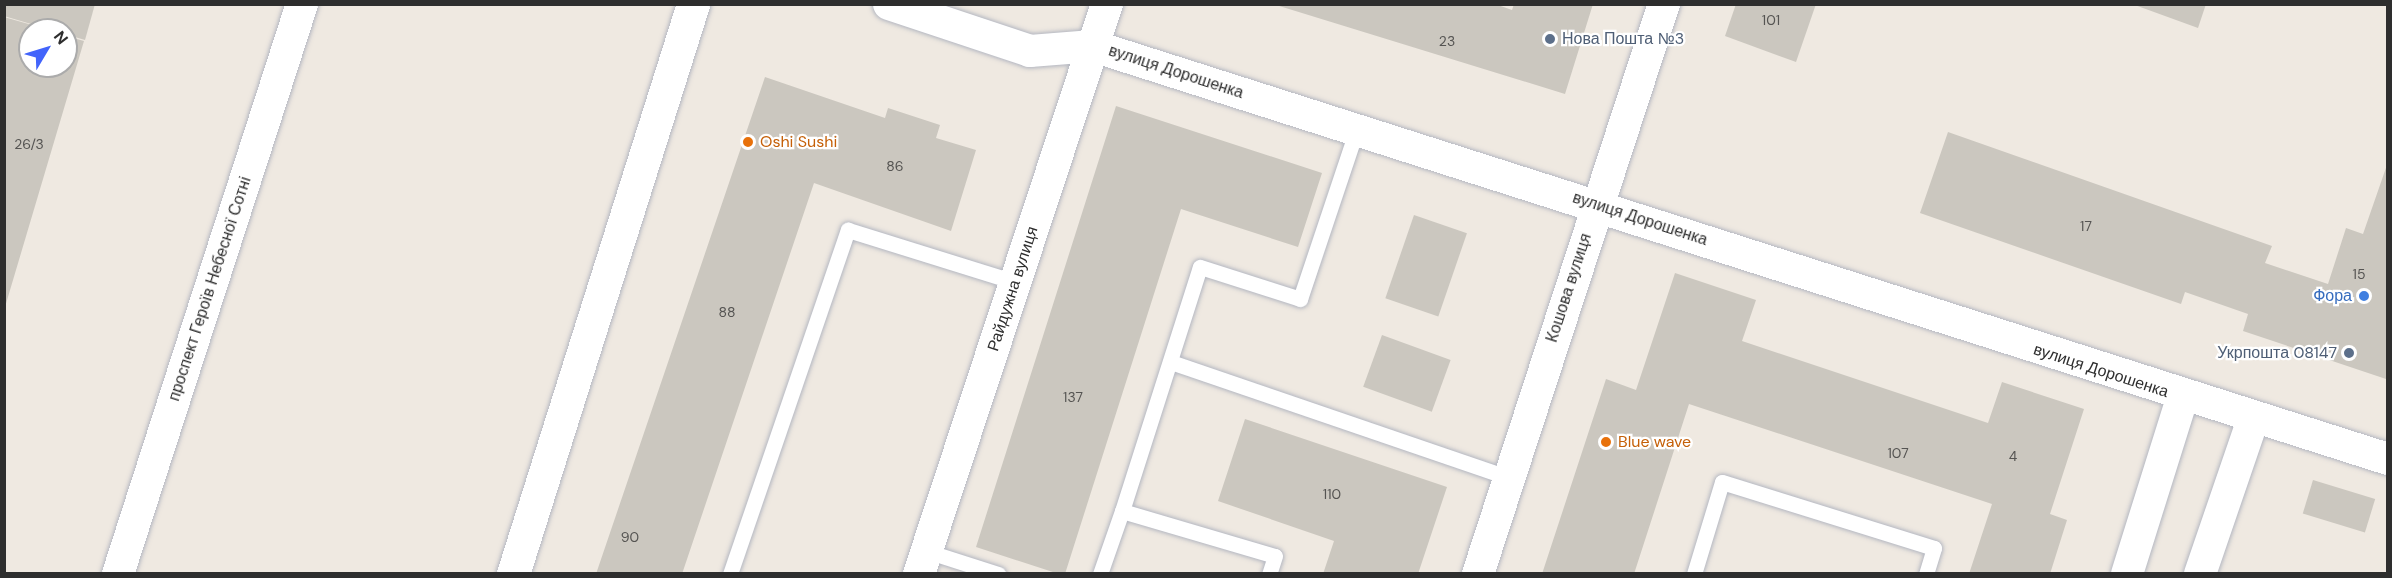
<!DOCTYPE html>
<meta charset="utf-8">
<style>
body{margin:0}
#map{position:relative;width:2392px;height:578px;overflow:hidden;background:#efe9e1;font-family:"DM Sans",sans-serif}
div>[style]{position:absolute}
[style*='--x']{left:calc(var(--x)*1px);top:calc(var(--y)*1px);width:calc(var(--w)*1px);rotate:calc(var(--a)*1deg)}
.building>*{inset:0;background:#cbc7bf;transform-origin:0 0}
.roads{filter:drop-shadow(0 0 2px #b4b7c1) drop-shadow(0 0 2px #b4b7c1)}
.service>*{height:15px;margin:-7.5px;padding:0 7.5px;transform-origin:7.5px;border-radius:7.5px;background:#fff}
.minor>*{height:32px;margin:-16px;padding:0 16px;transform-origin:16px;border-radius:16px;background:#fff}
.tertiary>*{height:33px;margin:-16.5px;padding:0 16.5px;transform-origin:16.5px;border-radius:16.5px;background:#fff}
.dots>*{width:16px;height:16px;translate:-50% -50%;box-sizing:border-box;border:3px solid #fff;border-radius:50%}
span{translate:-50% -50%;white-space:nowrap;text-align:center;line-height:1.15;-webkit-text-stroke:4.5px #fff;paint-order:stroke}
.number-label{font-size:14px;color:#555452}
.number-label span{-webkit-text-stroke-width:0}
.service-label{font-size:16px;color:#4e5e75}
.left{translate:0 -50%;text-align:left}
.right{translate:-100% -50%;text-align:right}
.street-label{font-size:16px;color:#2e2e2e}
.food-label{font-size:16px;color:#c56008}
.shop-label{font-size:16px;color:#366cbe}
.frame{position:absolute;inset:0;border:6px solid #2e2e2e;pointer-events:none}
.north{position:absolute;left:18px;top:18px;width:60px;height:60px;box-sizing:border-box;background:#fff;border:2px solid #ababab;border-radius:50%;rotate:52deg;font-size:16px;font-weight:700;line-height:24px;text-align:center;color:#2e2e2e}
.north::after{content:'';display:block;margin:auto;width:21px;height:27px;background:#4264fb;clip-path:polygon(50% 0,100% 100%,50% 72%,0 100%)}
</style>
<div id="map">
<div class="building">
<i style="clip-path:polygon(4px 4px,95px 4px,85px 40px,4px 16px)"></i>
<i style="clip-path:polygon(1495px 4px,1512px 10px,1514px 4px,1593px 4px,1565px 94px,1276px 5px)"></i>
<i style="clip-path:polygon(1736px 4px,1816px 4px,1796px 62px,1725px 36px)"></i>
<i style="clip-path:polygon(2132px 4px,2206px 4px,2198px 28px)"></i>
<i style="clip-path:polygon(4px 17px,46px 29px,30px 30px,30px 66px,66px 66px,66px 36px,84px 41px,5px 307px)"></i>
<i style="clip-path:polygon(765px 77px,885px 118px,888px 108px,940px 125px,936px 138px,976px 150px,951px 231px,814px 183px,682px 574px,596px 574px)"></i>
<i style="clip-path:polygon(1116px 106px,1322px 173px,1298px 247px,1181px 209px,1065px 574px,1059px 574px,976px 547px)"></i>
<i style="clip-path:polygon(1948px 132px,2272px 246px,2265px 263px,2328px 284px,2346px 228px,2363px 234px,2388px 162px,2386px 379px,2243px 331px,2248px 314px,2185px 292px,2181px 304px,1920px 213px)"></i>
<i style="left:1414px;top:215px;width:56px;height:88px;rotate:19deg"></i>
<i style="clip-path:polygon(1675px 273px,1756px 300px,1742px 341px,1988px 423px,2002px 382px,2084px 409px,2050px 514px,2067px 520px,2050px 574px,1969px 574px,1992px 504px,1689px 404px,1634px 574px,1542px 574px,1606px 379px,1636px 390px)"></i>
<i style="left:1382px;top:335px;width:73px;height:55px;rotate:20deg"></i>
<i style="clip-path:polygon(1245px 419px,1447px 487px,1418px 574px,1323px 574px,1334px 541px,1218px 501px)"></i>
<i style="left:2313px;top:480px;width:65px;height:35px;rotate:17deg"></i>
</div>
<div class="roads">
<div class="service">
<i style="--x:1171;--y:362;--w:355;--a:18.9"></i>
<i style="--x:1122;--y:511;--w:256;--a:-72.3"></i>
<i style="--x:1200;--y:267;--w:105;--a:17.7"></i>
<i style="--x:1300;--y:299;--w:179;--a:-71.5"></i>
<i style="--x:926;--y:551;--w:76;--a:17.7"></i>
<i style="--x:730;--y:574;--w:364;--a:-71.1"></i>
<i style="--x:848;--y:230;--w:175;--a:17.3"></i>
<i style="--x:1100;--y:574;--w:67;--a:-70.8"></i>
<i style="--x:1122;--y:511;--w:159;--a:16.4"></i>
<i style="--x:1275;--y:556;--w:19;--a:108"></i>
<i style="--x:1694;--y:574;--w:96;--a:-73.1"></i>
<i style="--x:1722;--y:482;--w:222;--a:17.3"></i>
<i style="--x:1934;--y:548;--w:27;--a:107"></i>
</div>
<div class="minor">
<i style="--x:889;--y:4;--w:149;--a:18.4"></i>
<i style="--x:1030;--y:51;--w:63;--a:-4.5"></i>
<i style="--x:1093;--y:46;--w:1359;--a:17.69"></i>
<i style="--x:118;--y:574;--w:599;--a:-72.11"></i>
<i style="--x:919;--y:574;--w:600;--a:-71.75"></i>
<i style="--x:1478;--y:574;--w:600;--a:-71.93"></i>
<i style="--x:2127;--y:574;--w:184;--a:-72.6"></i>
<i style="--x:2200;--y:574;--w:164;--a:-71.1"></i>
</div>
<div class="tertiary">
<i style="--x:513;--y:574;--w:598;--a:-72.47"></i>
</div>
</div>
<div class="dots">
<i style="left:1550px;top:39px;background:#5c6f8a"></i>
<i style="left:748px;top:142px;background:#e8710a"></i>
<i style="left:2364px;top:296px;background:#3f7fe0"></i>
<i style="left:2349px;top:353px;background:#5c6f8a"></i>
<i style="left:1606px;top:442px;background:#e8710a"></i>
</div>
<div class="number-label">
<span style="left:1771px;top:20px">101</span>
<span style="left:1447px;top:41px">23</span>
<span style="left:29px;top:144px">26/3</span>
<span style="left:895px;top:166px">86</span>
<span style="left:2086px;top:226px">17</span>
<span style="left:2359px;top:274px">15</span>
<span style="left:727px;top:312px">88</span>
<span style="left:1073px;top:397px">137</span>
<span style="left:1898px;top:453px">107</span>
<span style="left:2013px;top:456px">4</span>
<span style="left:1332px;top:494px">110</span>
<span style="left:630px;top:537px">90</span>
</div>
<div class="service-label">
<span class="left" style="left:1562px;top:39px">Нова Пошта №3</span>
<span class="right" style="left:2337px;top:353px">Укрпошта 08147</span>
</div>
<div class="street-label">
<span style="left:1176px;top:72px;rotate:18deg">вулиця Дорошенка</span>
<span style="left:1640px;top:219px;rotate:18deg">вулиця Дорошенка</span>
<span style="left:1569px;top:288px;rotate:-72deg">Кошова вулиця</span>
<span style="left:210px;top:289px;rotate:-72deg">проспект Героїв Небесної Сотні</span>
<span style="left:1013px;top:289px;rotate:-72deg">Райдужна вулиця</span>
<span style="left:2101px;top:371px;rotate:18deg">вулиця Дорошенка</span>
</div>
<div class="food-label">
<span class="left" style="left:760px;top:142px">Oshi Sushi</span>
<span class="left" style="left:1618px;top:442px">Blue wave</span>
</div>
<div class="shop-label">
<span class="right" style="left:2352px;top:296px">Фора</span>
</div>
<div class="frame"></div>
<div class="north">N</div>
</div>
